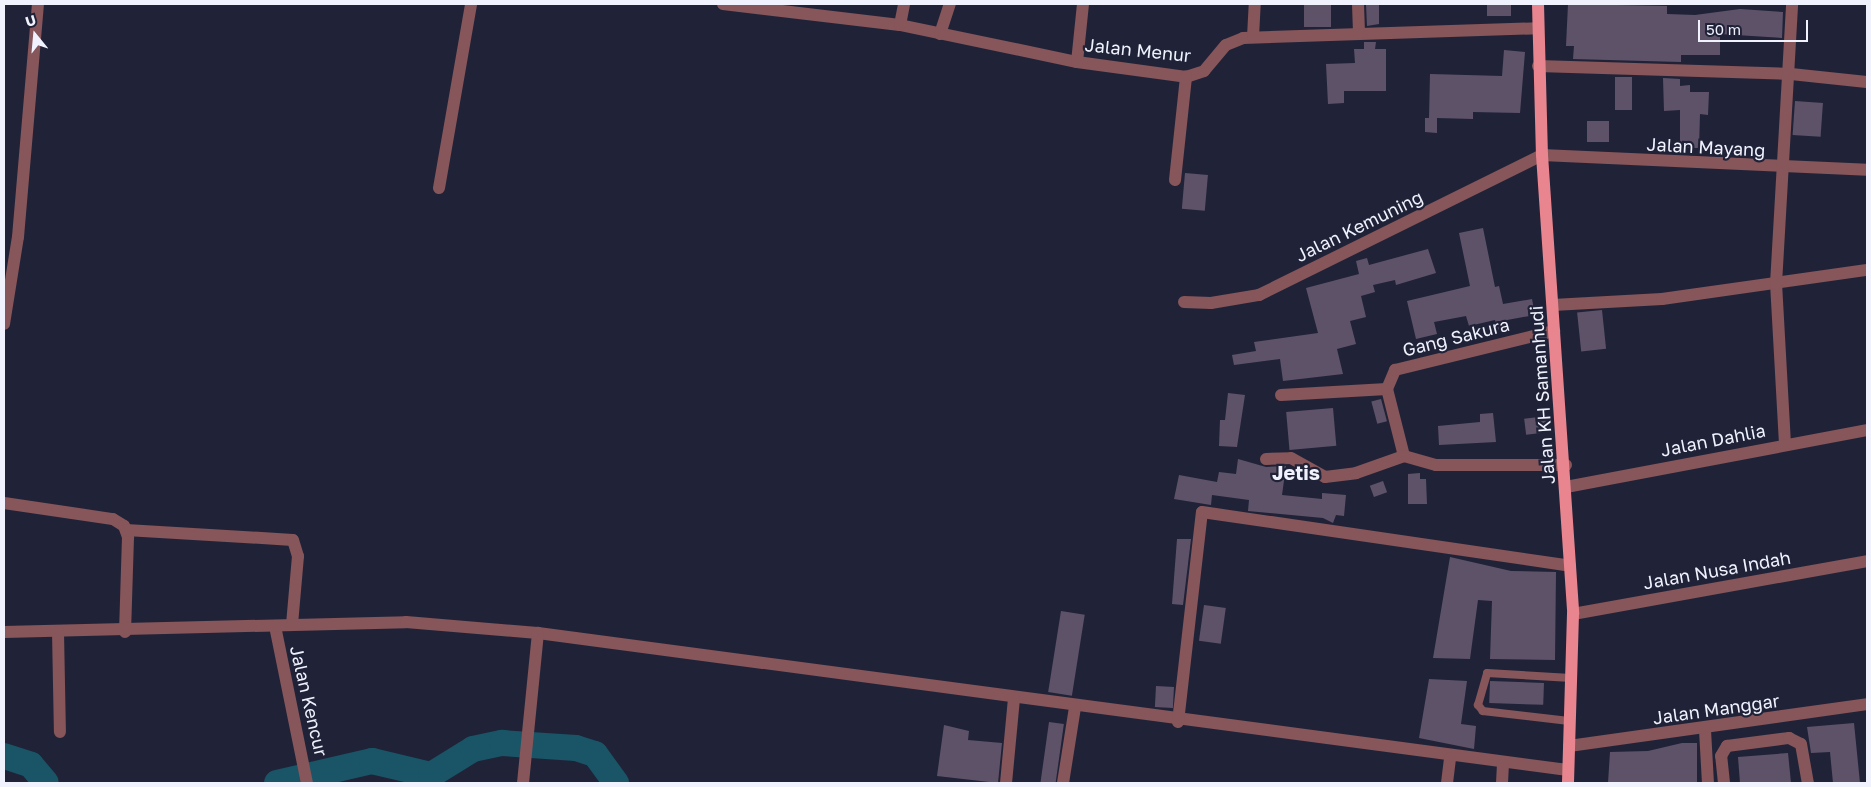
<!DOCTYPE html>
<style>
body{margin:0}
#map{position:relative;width:1871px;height:787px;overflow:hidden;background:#202338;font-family:"Golos Text",sans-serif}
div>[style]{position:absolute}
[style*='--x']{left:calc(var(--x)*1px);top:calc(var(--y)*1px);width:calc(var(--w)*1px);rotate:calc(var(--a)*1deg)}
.river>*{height:26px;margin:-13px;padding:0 13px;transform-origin:13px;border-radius:13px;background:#195566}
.building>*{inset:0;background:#5e5269;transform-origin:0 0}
.lane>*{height:8px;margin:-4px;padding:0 4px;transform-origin:4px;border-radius:4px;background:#86565a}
.street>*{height:12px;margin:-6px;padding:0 6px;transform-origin:6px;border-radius:6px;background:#86565a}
.primary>*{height:12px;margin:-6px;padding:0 6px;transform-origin:6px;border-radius:6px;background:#e8858e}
span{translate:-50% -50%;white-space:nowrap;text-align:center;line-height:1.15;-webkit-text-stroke:4.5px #202338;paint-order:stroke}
.street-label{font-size:18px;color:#f0f2fe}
.quarter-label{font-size:20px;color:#f0f2fe;font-weight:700}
.frame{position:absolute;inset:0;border:5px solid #f0f2fe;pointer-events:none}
.north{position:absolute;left:10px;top:10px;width:50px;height:50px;-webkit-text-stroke:4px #202338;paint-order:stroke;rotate:343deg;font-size:14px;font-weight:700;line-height:20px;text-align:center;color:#f0f2fe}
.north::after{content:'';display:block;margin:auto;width:18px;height:22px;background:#f0f2fe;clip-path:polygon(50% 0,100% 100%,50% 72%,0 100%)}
.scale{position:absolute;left:1698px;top:20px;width:110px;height:22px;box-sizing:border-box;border:2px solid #f0f2fe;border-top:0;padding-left:6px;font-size:15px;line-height:18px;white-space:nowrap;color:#f0f2fe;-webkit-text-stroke:4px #202338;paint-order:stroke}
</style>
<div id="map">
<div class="river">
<i style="--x:4;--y:756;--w:28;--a:18"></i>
<i style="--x:31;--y:765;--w:23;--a:50"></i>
<i style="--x:277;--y:783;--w:98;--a:-13"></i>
<i style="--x:372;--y:761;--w:61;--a:13.3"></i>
<i style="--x:431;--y:775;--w:49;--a:-31.8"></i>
<i style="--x:473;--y:749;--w:30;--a:-12"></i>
<i style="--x:502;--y:743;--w:74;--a:3.9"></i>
<i style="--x:576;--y:748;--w:20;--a:18"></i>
<i style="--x:595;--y:754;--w:36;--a:54"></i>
</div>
<div class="building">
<i style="left:1304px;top:4px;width:27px;height:23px"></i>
<i style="clip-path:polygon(1366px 4px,1379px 4px,1379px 24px,1367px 26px)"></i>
<i style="left:1487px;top:4px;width:24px;height:12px"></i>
<i style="clip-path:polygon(1568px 4px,1667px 6px,1667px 14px,1695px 15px,1740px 9px,1783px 12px,1782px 38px,1720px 34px,1720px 55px,1681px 55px,1681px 62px,1573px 59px,1574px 46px,1566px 46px)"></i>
<i style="clip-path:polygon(1364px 42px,1376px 42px,1375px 49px,1386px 49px,1386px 91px,1344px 91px,1344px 103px,1328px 104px,1326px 64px,1355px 63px,1354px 49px,1364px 49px)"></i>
<i style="clip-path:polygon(1504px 50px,1525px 52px,1520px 113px,1473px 112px,1473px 119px,1437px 118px,1437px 133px,1425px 132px,1425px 118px,1434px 118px,1429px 118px,1430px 74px,1502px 76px)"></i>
<i style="left:1615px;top:77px;width:17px;height:33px"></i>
<i style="clip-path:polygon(1663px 78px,1680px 79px,1680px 86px,1690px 85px,1690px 92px,1709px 92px,1708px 115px,1700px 114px,1699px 148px,1680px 148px,1680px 110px,1664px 111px)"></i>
<i style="left:1795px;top:101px;width:28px;height:34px;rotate:4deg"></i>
<i style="left:1587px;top:121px;width:22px;height:21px"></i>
<i style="left:1185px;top:173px;width:23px;height:36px;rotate:5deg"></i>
<i style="clip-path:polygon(1483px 228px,1495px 287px,1499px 286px,1503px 304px,1532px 299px,1535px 315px,1507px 320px,1508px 327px,1497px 330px,1495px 320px,1469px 326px,1466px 316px,1434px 322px,1437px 334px,1416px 339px,1407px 301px,1470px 286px,1459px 233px)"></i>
<i style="clip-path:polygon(1428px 249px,1436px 273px,1396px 285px,1395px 280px,1373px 285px,1375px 292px,1361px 296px,1366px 317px,1350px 321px,1356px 344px,1337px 349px,1343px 374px,1283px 381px,1280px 359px,1234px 365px,1232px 355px,1256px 351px,1254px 342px,1318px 333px,1306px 288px,1359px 274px,1356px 261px,1367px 258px,1369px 265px)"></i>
<i style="left:1602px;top:310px;width:39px;height:25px;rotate:84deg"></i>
<i style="clip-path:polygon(1228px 393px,1245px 395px,1237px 447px,1219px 446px,1220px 420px,1225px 420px)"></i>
<i style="left:1381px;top:399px;width:23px;height:10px;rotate:75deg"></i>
<i style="left:1333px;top:408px;width:38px;height:47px;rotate:85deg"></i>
<i style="clip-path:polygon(1493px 413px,1496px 442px,1439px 445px,1438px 426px,1480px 422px,1480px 414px)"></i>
<i style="left:1547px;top:416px;width:16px;height:23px;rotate:83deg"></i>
<i style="clip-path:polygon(1238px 459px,1266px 467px,1286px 466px,1282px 495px,1322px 499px,1322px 493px,1346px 495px,1344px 516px,1336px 515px,1333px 523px,1323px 518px,1248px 511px,1249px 500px,1212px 495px,1211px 505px,1174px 499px,1179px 475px,1217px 482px,1219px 472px,1236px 474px)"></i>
<i style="clip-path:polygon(1420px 473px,1420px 479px,1426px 479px,1427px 504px,1408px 504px,1408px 474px)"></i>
<i style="left:1383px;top:481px;width:12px;height:14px;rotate:70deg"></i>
<i style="clip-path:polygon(1177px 539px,1191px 539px,1183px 605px,1172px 604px)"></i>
<i style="clip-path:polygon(1450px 557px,1511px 571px,1556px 572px,1555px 660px,1490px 659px,1492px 601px,1478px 600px,1470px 659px,1433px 658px)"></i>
<i style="left:1204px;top:605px;width:22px;height:36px;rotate:8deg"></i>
<i style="left:1061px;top:611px;width:24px;height:82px;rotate:9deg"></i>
<i style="clip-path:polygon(1429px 679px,1467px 681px,1461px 724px,1476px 726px,1474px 749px,1419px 738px)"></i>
<i style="left:1490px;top:681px;width:54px;height:22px;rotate:2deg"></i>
<i style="left:1156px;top:686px;width:18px;height:21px;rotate:3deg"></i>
<i style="left:1049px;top:722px;width:15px;height:62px;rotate:8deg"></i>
<i style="clip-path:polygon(1854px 723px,1860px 783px,1833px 783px,1830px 752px,1811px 753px,1807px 727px)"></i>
<i style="clip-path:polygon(944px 725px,969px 731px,968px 740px,1002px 743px,998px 783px,937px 776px)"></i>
<i style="clip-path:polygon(1682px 743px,1697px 743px,1697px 783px,1608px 783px,1610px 752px,1648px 751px)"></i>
<i style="clip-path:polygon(1788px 753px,1791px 783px,1740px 783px,1738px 757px)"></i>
</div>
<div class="lane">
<i style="--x:1569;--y:721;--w:87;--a:-173.4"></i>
<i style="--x:1483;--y:711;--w:8;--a:-130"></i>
<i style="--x:1478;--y:705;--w:33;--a:-74"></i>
<i style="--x:1487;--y:673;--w:84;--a:3.4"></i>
</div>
<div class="street">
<i style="--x:723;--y:4;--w:178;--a:6.8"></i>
<i style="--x:900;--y:25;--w:181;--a:11.8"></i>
<i style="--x:1077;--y:62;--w:110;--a:7.8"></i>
<i style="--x:1186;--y:77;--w:19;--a:-18"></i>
<i style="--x:1204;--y:71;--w:34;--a:-50"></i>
<i style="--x:1226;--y:45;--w:18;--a:-22"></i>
<i style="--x:1243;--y:38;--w:295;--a:-1.9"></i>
<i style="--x:1358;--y:4;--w:29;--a:88"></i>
<i style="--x:900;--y:25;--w:21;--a:-79"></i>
<i style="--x:940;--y:34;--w:32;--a:-72"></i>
<i style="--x:1253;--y:37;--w:33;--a:-87"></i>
<i style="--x:1077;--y:62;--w:58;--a:-84.1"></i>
<i style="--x:1538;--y:66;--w:253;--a:1.8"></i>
<i style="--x:1791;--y:74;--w:76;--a:6"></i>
<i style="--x:1175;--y:180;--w:104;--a:-83.9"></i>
<i style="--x:439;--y:188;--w:187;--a:-80.1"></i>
<i style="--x:1184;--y:302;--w:27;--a:2"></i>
<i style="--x:1211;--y:303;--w:49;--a:-9.5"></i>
<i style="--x:1259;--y:295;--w:316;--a:-26.3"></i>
<i style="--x:1542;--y:155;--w:325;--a:2.6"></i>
<i style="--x:1553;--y:305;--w:109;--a:-3.2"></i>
<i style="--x:1662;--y:299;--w:207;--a:-8.1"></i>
<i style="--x:4;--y:324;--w:88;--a:-80.9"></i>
<i style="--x:18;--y:237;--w:234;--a:-85.1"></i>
<i style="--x:1281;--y:395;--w:106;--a:-3.2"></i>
<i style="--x:1785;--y:444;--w:160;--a:-93.2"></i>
<i style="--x:1776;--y:284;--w:280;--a:-86.7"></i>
<i style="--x:1404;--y:456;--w:69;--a:-104.2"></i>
<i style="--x:1387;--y:389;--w:21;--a:-67"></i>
<i style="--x:1395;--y:370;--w:164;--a:-13.8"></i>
<i style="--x:1266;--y:459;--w:25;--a:-2"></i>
<i style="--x:1291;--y:458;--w:39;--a:29"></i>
<i style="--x:1325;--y:477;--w:31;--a:-7"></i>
<i style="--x:1356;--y:473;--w:51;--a:-19.5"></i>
<i style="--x:1404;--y:456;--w:33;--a:16"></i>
<i style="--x:1436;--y:465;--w:130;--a:0"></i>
<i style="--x:1566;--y:487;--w:306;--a:-10.7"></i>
<i style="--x:4;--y:503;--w:110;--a:8.4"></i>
<i style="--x:113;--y:519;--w:13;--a:32"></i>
<i style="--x:124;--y:526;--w:12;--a:70"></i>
<i style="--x:128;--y:537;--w:95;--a:91.8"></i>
<i style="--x:126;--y:530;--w:167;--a:3.4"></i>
<i style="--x:293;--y:540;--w:17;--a:73"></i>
<i style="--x:298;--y:556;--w:69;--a:95"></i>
<i style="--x:1573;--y:614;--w:299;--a:-10.2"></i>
<i style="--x:275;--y:626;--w:160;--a:78.5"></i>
<i style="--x:4;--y:632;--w:402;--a:-1.4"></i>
<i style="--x:406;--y:622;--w:132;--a:4.8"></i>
<i style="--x:538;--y:633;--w:1039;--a:7.58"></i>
<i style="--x:58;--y:632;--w:100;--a:88.9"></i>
<i style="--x:1178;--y:722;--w:211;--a:-83.5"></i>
<i style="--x:1202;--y:512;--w:372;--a:8.3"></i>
<i style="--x:1705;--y:730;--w:53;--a:86.8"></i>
<i style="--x:1569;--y:746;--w:301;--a:-8"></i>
<i style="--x:523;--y:783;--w:151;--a:-84.3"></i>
<i style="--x:1006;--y:783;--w:85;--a:-84.6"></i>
<i style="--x:1063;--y:783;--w:77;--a:-81"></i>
<i style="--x:1447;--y:783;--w:25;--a:-83"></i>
<i style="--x:1502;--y:783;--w:18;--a:-87"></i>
<i style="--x:1724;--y:783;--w:27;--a:-96"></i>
<i style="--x:1721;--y:756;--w:12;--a:-59"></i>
<i style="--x:1727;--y:746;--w:63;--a:-7.4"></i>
<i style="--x:1789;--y:738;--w:13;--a:27"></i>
<i style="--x:1801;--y:744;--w:40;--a:80"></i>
</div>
<div class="primary">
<i style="--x:1538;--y:4;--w:151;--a:88.5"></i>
<i style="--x:1542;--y:155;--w:460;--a:86.1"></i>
<i style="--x:1573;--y:614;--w:169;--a:91.7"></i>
</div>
<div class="street-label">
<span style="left:1138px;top:50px;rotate:6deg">Jalan Menur</span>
<span style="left:1706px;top:147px;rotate:3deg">Jalan Mayang</span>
<span style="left:1359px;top:226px;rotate:-26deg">Jalan Kemuning</span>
<span style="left:1456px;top:337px;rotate:-14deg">Gang Sakura</span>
<span style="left:1542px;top:395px;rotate:-94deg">Jalan KH Samanhudi</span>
<span style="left:1713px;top:440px;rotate:-11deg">Jalan Dahlia</span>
<span style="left:1717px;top:570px;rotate:-10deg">Jalan Nusa Indah</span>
<span style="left:309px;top:701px;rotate:77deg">Jalan Kencur</span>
<span style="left:1716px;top:709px;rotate:-8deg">Jalan Manggar</span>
</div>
<div class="quarter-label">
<span style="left:1296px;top:472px">Jetis</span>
</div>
<div class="frame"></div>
<div class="north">U</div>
<div class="scale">50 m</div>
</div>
